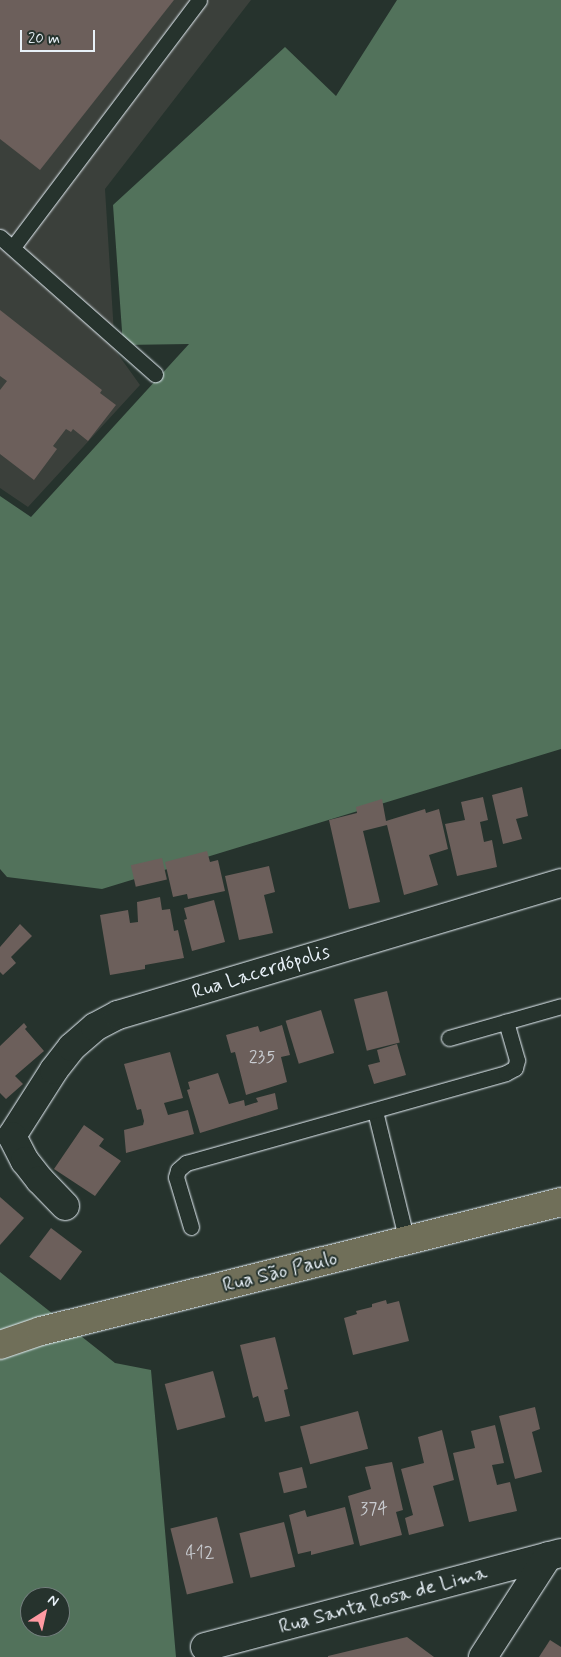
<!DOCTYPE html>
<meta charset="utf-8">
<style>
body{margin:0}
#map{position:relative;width:561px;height:1657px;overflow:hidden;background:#26332d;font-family:Mynerve,sans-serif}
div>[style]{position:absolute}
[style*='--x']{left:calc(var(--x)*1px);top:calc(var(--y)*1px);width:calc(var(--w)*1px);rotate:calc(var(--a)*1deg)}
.built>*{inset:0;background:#3b403b}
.green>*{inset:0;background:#52725b}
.building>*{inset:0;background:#6c5f5b;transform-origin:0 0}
.roads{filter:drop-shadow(0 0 1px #e8f1f8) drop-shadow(0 0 1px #e8f1f8)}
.service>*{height:15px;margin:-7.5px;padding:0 7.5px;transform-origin:7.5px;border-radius:7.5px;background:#26332d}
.minor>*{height:28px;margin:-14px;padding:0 14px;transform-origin:14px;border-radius:14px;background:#26332d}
.primary>*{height:28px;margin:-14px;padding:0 14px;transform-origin:14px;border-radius:14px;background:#706f59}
span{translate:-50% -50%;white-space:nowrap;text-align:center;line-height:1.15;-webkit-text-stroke:4px #26332d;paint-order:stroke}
.number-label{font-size:18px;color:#c9ccd1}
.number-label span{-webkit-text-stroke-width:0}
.street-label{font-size:20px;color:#e8f1f8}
.north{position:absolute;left:20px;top:1587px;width:50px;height:50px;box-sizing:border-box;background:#26332d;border:1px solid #747f7e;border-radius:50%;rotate:35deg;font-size:14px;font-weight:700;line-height:20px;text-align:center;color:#e8f1f8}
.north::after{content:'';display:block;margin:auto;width:18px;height:22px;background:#ff9aa2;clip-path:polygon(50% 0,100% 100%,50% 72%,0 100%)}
.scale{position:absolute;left:20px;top:30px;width:75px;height:22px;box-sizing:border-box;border:2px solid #e8f1f8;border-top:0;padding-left:6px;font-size:15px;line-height:18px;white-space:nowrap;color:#e8f1f8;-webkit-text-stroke:4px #26332d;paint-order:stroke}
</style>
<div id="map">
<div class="built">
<i style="clip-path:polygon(0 0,251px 0,105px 189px,115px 350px,140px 385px,28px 507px,0 488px)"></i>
</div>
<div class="green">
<i style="clip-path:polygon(397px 0,561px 0,561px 749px,102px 889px,7px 877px,0 869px,0 496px,31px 517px,189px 344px,123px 345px,113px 205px,285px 47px,336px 96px)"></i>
<i style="clip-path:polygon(evenodd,0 1272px,115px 1363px,151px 1370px,176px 1657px,0 1657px,0 1272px,30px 1597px,60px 1597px,60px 1627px,30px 1627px,30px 1597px)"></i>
</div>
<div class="building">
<i style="clip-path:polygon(0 0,174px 0,40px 170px,0 139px)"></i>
<i style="clip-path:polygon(0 310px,102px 390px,100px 393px,116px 405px,88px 441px,73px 429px,71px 432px,66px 429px,53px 446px,57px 449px,34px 480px,0 454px,0 390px,7px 381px,0 376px)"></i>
<i style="clip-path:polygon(522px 787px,528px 816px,516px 819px,522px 839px,503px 844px,492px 795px)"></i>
<i style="clip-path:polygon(483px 797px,488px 820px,480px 822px,484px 842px,492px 840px,497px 867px,457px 876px,445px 824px,465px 820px,461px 802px)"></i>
<i style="clip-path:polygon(382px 799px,386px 821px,425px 809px,426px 813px,439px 809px,448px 849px,429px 855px,438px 885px,404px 895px,387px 825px,363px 831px,380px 902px,349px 909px,329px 820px,357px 813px,356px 807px)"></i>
<i style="clip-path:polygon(207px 851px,210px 862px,218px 860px,225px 891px,188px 899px,187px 894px,173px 897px,165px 862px)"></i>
<i style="left:162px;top:858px;width:22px;height:32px;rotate:77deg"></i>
<i style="clip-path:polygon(269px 866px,275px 892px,264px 895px,273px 933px,239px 940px,225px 876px)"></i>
<i style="clip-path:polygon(160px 897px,162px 910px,170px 909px,174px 931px,178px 930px,184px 958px,145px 965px,145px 969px,110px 975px,100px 915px,128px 910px,130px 923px,138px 922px,137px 902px)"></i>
<i style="clip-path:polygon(214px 900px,225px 942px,192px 951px,184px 920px,187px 919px,184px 908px)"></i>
<i style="clip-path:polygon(20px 924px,32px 936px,11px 957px,16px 963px,3px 975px,0 972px,0 947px)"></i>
<i style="left:387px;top:991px;width:53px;height:34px;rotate:76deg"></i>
<i style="left:321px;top:1010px;width:45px;height:37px;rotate:73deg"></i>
<i style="clip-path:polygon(24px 1023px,27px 1027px,25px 1029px,44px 1051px,15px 1076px,23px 1084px,6px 1099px,0 1093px,0 1046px)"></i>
<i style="clip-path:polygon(282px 1025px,290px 1055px,281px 1057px,287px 1082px,246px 1095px,235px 1052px,231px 1053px,226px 1035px,258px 1026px,260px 1032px)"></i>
<i style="clip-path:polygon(397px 1044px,406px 1075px,374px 1084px,368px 1065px,380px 1062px,377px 1050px)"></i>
<i style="clip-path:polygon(170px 1052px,183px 1098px,164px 1103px,168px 1115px,188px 1110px,194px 1134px,126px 1153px,124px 1130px,143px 1125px,144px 1121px,141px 1109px,137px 1110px,124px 1064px)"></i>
<i style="clip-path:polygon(218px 1073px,229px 1104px,244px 1100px,245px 1106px,258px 1102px,256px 1098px,275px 1093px,278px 1109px,200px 1133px,187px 1090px,190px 1089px,188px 1082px)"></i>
<i style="clip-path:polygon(84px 1125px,104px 1139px,99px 1146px,121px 1161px,95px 1196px,54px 1169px)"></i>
<i style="clip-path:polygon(0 1197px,24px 1218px,0 1245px)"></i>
<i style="left:51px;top:1228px;width:39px;height:36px;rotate:37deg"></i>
<i style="clip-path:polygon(386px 1300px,387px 1304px,399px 1301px,409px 1341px,353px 1355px,344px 1318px,357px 1314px,356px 1311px,372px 1307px,372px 1304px)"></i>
<i style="clip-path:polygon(275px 1337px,288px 1389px,284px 1390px,290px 1416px,265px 1422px,258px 1396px,253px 1398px,240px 1345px)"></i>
<i style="left:213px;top:1371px;width:48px;height:50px;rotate:75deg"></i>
<i style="clip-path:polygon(535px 1407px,540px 1429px,532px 1432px,542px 1472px,515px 1479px,499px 1416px)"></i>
<i style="left:358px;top:1411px;width:39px;height:60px;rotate:75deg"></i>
<i style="clip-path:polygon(495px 1425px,504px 1463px,492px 1465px,497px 1485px,510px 1482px,517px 1511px,469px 1522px,453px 1453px,475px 1448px,471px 1431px)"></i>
<i style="clip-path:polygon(442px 1430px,454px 1480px,433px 1486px,444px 1526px,409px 1535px,405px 1518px,413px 1515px,401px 1469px,424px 1463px,418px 1437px)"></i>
<i style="clip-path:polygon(392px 1462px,403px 1510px,396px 1512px,402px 1535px,360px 1546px,348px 1496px,371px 1489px,365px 1467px)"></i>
<i style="left:302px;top:1467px;width:21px;height:24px;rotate:76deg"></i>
<i style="clip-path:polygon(345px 1507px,354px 1544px,311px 1555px,311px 1551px,298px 1554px,289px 1515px,305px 1510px,307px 1517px)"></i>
<i style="left:217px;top:1517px;width:68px;height:48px;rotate:76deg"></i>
<i style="left:284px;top:1522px;width:46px;height:46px;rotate:76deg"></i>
<i style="clip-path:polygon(407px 1637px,434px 1657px,328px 1657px,328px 1656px)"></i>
<i style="clip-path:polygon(550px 1640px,561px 1647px,561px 1657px,539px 1657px)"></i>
</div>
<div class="roads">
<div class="service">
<i style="--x:0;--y:237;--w:207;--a:41.5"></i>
<i style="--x:13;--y:247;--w:309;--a:-53"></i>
<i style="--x:449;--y:1038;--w:116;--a:-15.9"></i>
<i style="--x:375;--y:1111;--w:134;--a:76.2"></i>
<i style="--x:191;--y:1227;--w:52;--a:-106.7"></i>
<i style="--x:176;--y:1177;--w:7;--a:-74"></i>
<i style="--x:178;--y:1170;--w:11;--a:-41"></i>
<i style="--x:186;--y:1163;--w:332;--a:-15.7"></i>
<i style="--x:506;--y:1073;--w:10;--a:-29"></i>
<i style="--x:515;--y:1068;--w:8;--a:-76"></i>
<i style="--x:517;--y:1060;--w:40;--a:-106"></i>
</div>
<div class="minor">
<i style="--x:12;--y:1136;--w:78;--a:-57.5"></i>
<i style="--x:54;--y:1070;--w:29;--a:-52"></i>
<i style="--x:72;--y:1047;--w:30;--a:-41"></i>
<i style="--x:95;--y:1027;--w:26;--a:-28"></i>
<i style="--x:118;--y:1015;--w:462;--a:-16.6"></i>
<i style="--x:12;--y:1136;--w:28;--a:63"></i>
<i style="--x:25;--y:1161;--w:24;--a:52"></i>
<i style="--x:40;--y:1180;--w:36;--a:46"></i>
<i style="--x:205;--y:1647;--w:368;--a:-14.8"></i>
<i style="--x:483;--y:1657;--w:120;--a:-57.2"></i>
</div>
<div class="primary">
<i style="--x:0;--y:1345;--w:43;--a:-18.9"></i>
<i style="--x:41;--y:1331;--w:536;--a:-13.93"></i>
</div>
</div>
<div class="number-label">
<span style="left:262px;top:1057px">235</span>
<span style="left:374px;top:1509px">374</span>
<span style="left:200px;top:1553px">412</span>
</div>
<div class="street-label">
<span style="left:261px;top:972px;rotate:-17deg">Rua Lacerdópolis</span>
<span style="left:280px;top:1272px;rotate:-14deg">Rua São Paulo</span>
<span style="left:383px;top:1600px;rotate:-15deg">Rua Santa Rosa de Lima</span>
</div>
<div class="north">N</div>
<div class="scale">20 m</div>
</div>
